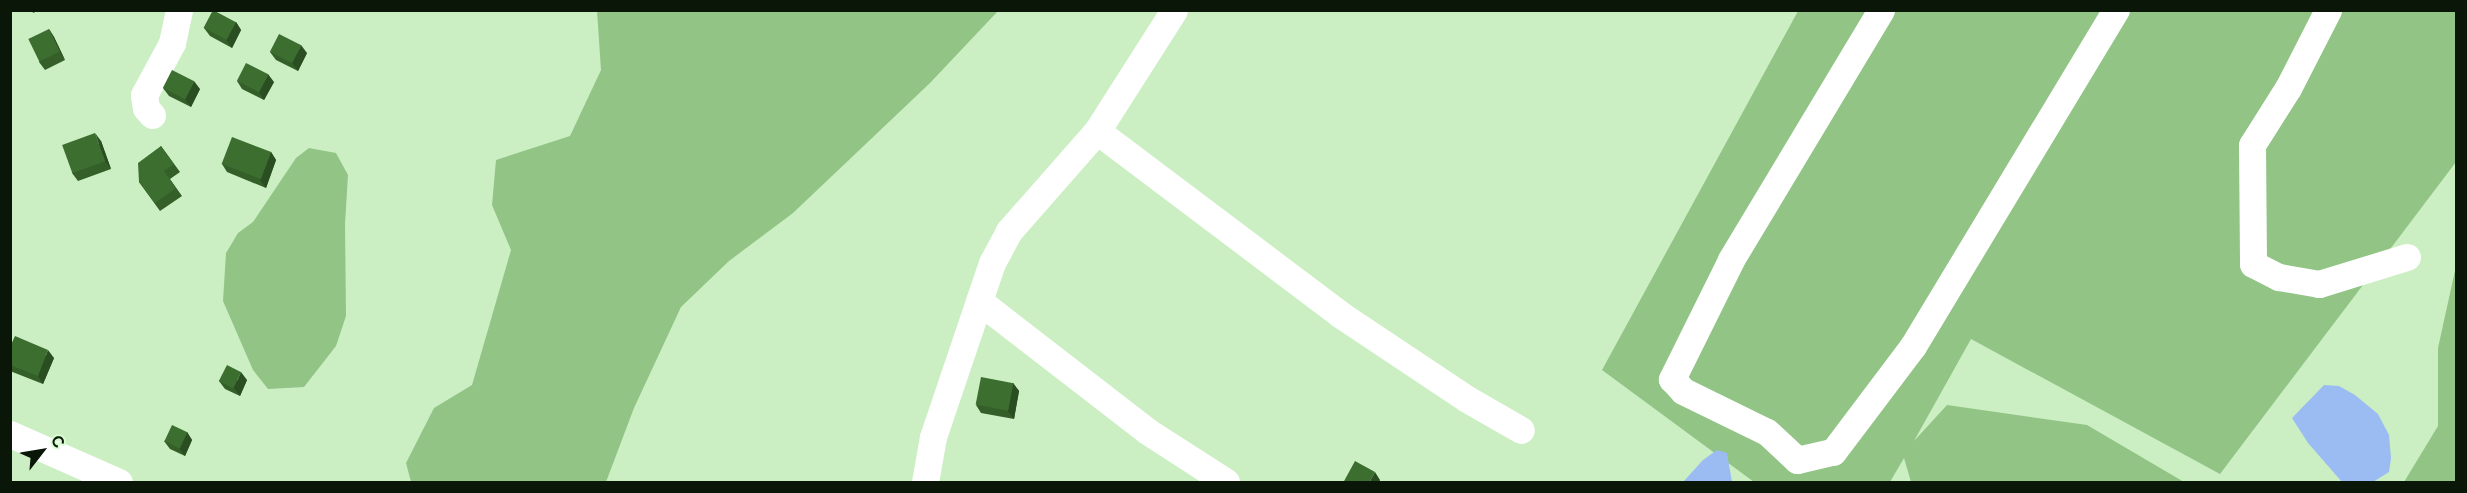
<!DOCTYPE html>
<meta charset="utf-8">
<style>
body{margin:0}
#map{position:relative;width:2467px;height:493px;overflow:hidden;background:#cbefc3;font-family:Raleway,sans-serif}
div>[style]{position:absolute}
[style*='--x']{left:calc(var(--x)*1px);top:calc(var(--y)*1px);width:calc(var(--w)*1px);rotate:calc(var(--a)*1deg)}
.green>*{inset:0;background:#91c485}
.water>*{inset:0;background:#9abcf2}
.minor>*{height:27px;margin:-13.5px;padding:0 13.5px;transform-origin:13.5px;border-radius:13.5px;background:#fff}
.wall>*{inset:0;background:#345f29}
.shaded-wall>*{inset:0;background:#2a4d22}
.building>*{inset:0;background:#3c6e30;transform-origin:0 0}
span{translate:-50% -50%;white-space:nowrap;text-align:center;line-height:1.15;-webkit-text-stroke:5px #d8fdd0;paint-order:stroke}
.frame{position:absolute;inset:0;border:12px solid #0a1607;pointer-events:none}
.north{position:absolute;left:12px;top:421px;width:60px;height:60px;-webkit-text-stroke:4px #d8fdd0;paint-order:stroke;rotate:59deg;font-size:16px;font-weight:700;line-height:24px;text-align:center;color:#0a1607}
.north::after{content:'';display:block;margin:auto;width:21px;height:27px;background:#0a1607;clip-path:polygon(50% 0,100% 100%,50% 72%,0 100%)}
</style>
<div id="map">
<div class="green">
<i style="clip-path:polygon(597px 11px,998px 11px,930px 83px,793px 213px,729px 261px,681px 307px,634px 408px,606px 482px,411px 482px,406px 463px,434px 408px,472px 385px,511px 250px,492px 205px,496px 160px,570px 136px,601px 70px)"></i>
<i style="clip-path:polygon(1798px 11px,2456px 11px,2456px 162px,2220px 474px,1971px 339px,1914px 441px,1947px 405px,2087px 425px,2184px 482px,1911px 482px,1904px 458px,1890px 482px,1754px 482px,1602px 370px)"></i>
<i style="clip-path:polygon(309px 148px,336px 153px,348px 175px,345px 224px,346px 316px,336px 346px,304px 387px,268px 389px,253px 370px,223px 301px,226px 253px,238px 233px,253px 222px,296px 158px)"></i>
<i style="clip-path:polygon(2456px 266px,2456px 482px,2404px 482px,2438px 426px,2438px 348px)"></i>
</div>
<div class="water">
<i style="clip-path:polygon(2324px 385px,2339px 386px,2355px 395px,2378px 414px,2389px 435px,2391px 458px,2389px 472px,2373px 482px,2342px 482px,2308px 443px,2292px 418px)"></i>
<i style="clip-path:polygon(1717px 450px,1727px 453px,1732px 482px,1683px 482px,1703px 460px)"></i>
</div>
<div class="minor">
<i style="--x:1881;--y:10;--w:292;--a:121"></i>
<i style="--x:1731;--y:260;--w:133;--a:116.4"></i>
<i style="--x:1672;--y:379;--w:16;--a:47"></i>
<i style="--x:1683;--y:391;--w:93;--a:26"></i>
<i style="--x:1767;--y:432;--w:41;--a:43"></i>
<i style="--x:1797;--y:460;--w:37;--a:-13"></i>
<i style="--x:1833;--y:452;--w:133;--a:-53"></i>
<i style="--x:1913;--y:346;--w:393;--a:-58.9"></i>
<i style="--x:2328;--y:10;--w:88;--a:117.1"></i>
<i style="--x:2288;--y:88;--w:67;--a:122.3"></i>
<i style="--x:2252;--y:145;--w:119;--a:89.5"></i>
<i style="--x:2253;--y:264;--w:29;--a:27"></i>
<i style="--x:2279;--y:277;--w:41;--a:9.9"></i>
<i style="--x:2319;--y:284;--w:92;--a:-17.1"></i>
<i style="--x:152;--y:115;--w:9;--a:-131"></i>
<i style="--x:146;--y:108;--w:13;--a:-99"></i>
<i style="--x:144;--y:95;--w:59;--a:-61.7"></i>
<i style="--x:172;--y:43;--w:34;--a:-78"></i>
<i style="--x:1097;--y:131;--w:306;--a:37"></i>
<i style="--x:1341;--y:315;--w:151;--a:33.7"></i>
<i style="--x:1467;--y:399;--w:62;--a:29.9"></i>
<i style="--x:979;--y:301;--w:212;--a:37.7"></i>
<i style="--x:1147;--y:431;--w:94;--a:32.8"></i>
<i style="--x:10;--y:434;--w:119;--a:23.8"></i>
<i style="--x:925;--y:482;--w:46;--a:-79.9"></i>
<i style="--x:933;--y:437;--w:184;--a:-71.3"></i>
<i style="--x:992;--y:263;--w:36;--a:-62"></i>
<i style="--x:1009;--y:231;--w:133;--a:-48.7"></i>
<i style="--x:1097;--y:131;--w:143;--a:-57.5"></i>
</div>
<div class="wall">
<i style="clip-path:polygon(32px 10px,40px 10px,33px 13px)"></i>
<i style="clip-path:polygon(236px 22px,241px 30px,232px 48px,210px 36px,204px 28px)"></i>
<i style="clip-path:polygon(49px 29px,54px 37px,65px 60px,45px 70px,39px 62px)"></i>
<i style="clip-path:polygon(270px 52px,307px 53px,298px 71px,276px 60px)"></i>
<i style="clip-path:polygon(237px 81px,274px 82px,264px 100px,242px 89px)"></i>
<i style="clip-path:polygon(163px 88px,200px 89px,191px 107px,169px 96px)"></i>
<i style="clip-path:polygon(101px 141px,111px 169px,78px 181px,72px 173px)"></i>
<i style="clip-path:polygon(161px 146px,180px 172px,170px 179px,182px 196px,160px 211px,139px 182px)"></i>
<i style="clip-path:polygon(271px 152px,276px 160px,266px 188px,227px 172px,222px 164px)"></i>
<i style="clip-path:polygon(10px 347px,54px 358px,43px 384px,10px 371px)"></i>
<i style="clip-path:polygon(247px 380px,240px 396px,225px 389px,219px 381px)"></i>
<i style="clip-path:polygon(1013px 383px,1019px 391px,1014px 419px,981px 413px,976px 405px)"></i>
<i style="clip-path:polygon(187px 432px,192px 440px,185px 456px,170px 449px,164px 441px)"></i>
</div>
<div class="shaded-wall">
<i style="clip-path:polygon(236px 22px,241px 30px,232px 48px,226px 40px)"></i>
<i style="clip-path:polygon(49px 29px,54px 37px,65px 60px,60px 52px)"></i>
<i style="clip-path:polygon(301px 45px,307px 53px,298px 71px,292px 63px)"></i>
<i style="clip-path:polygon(268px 74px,274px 82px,264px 100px,259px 92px)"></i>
<i style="clip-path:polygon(194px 81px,200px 89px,191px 107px,185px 99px)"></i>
<i style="clip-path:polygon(95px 133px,101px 141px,111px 169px,105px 161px)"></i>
<i style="clip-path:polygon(271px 152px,276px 160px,266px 188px,260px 180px)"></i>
<i style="clip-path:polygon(48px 350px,54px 358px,43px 384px,38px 376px)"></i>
<i style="clip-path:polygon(241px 372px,247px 380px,240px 396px,234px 388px)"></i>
<i style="clip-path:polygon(1013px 383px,1019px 391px,1014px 419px,1008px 411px)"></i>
<i style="clip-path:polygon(187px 432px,192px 440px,185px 456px,179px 448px)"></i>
<i style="clip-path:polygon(1375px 472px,1380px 480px,1379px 483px,1369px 483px)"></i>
</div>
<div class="building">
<i style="left:213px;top:10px;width:26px;height:20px;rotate:28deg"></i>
<i style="left:49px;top:29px;width:25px;height:23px;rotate:64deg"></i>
<i style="left:279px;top:34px;width:25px;height:20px;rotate:27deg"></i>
<i style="left:246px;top:63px;width:25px;height:20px;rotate:27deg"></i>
<i style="left:172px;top:70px;width:25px;height:20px;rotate:27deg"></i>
<i style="left:95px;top:133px;width:30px;height:35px;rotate:70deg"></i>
<i style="left:232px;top:137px;width:42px;height:29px;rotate:21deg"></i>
<i style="clip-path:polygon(161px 146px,174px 164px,164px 171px,176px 188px,155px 203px,139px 182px,138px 163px)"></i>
<i style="clip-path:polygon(15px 336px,48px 350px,38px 376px,10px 365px,10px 347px)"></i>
<i style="left:227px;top:365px;width:16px;height:18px;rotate:27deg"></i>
<i style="left:981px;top:377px;width:33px;height:28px;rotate:11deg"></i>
<i style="left:172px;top:425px;width:17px;height:18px;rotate:25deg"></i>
<i style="clip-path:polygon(1355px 461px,1375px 472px,1369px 483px,1343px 483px)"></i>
</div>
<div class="frame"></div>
<div class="north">С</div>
</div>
